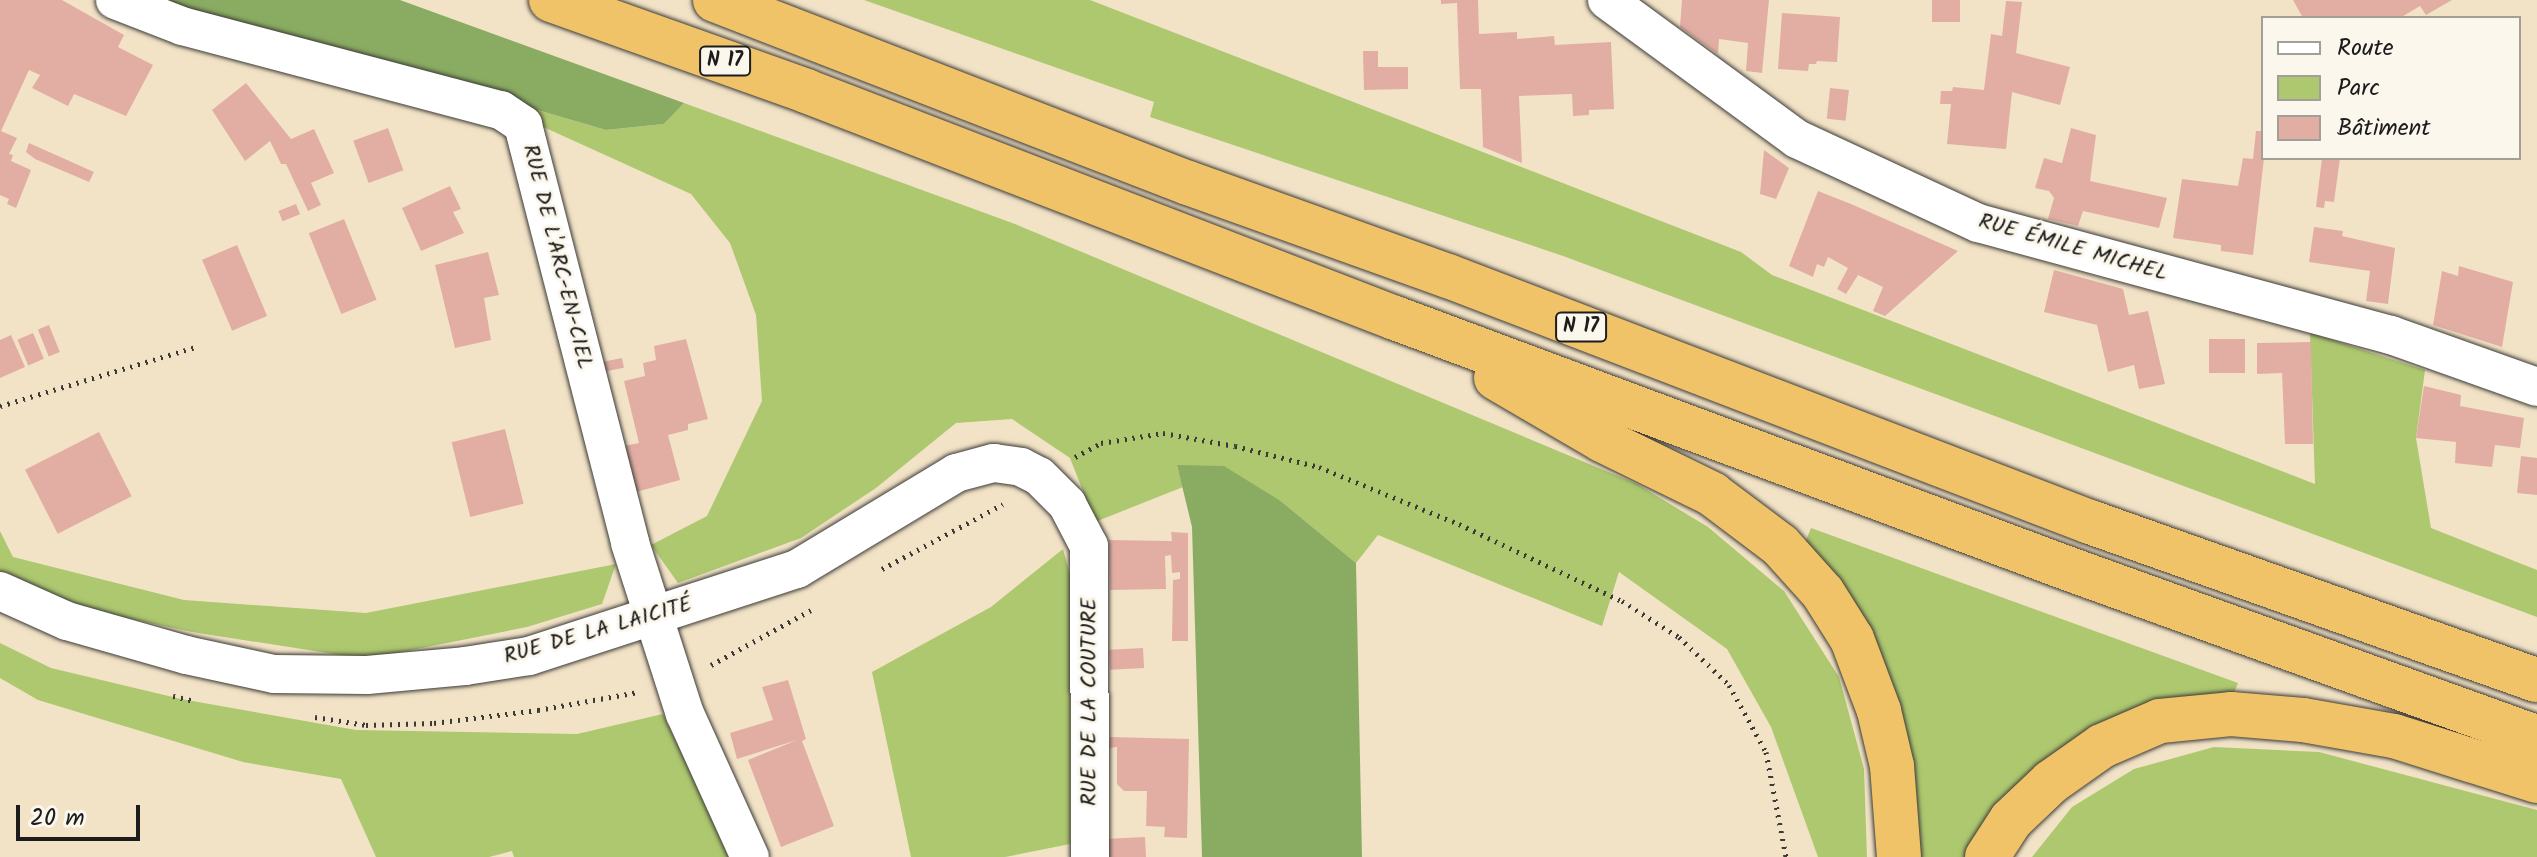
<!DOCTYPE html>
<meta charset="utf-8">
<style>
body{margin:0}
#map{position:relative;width:2537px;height:857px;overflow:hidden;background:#f2e3c7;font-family:Kalam,sans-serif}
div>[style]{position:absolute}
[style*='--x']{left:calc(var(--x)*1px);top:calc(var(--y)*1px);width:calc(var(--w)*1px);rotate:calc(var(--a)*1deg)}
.green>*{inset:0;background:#adc86f}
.forest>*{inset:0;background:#8aac62}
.building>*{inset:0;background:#e2aea4;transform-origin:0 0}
.path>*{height:5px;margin-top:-2.5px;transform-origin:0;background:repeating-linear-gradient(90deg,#3c3a36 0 2px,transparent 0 8px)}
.roads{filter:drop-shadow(0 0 2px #3c3a36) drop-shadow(0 0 2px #3c3a36)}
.street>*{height:38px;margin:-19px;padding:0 19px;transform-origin:19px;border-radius:19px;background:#fff}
.highway>*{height:44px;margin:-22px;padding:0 22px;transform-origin:22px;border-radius:22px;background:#f1c369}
span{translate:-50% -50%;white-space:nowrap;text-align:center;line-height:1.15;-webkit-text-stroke:6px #fbf7ec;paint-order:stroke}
.shield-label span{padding:2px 6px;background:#fbf7ec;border:2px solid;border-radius:6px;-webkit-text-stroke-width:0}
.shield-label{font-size:20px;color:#1c1c1c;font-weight:700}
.street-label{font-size:22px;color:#1c1c1c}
.legend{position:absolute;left:2261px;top:16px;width:260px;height:144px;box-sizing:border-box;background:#fbf7ec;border:2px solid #a29f99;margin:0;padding:10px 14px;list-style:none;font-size:24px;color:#1c1c1c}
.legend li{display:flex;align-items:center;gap:16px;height:40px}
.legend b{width:40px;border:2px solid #a29f99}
.scale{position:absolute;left:16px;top:805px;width:124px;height:36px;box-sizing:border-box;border:4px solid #1c1c1c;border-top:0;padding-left:10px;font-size:24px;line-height:28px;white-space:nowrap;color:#1c1c1c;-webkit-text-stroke:6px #fbf7ec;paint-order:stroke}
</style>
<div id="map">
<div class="green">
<i style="clip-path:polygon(864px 0,1090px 0,1741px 252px,1772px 275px,2315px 484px,2310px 333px,2425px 370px,2416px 438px,2431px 528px,2537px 570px,2537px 617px,1563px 256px,1150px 117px,1154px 102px)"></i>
<i style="clip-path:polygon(684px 103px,1015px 224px,1637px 484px,1708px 527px,1784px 591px,1839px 677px,1864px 769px,1867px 857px,1818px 857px,1771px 727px,1727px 649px,1619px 572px,1602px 626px,1378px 535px,1356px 563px,1282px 502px,1177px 466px,1183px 487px,1095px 522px,1070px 458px,1012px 419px,956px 423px,876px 488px,801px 538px,678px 583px,651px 545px,707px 516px,762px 401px,756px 315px,730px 243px,691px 194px,539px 125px,534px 109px,606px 130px,664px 124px)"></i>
<i style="clip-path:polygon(1811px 528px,2238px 683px,2232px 698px,2173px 702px,1972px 857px,1915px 857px,1805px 543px)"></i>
<i style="clip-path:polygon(0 531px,13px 557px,184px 600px,366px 613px,616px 564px,602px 604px,527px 627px,366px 659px,192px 632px,66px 605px,0 575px)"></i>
<i style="clip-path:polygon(1063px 549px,1070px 575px,1070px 844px,1005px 857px,911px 857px,872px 672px,991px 607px)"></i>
<i style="clip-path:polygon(0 643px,51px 668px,181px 699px,356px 730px,577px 734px,663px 714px,731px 857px,514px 857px,512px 851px,489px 857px,376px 857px,341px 779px,243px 762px,38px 700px,0 678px)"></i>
<i style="clip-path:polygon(2214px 747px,2319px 752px,2537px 810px,2537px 857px,2032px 857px,2072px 807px,2134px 769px)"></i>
</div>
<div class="forest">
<i style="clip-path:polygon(149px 0,400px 0,684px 103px,664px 124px,606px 130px,534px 109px,513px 97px)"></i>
<i style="clip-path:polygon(1177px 465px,1224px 466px,1282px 502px,1356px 563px,1362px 857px,1202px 857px,1192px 527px)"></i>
</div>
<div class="building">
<i style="clip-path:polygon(0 0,62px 0,124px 35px,118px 47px,153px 65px,126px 116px,74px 94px,68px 106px,32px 88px,40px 75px,29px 70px,1px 131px,17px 138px,9px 154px,13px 155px,11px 161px,31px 170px,16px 208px,7px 204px,9px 199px,0 195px)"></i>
<i style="clip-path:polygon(1441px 0,1478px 0,1479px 34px,1517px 32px,1517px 39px,1554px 36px,1555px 45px,1611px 42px,1614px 109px,1589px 110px,1589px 115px,1573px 116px,1572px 94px,1519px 96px,1522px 163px,1483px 147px,1481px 89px,1460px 89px,1457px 3px,1441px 4px)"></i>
<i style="clip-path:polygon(1682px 0,1769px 0,1762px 73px,1746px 71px,1748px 43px,1719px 39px,1718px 54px,1680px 27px)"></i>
<i style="left:1932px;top:0;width:28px;height:22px"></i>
<i style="clip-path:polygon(2293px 0,2452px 0,2426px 15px,2420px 6px,2400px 18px,2303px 18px)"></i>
<i style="clip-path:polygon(2006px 1px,2022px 2px,2016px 53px,2070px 67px,2060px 105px,2012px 92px,2006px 149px,1947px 144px,1951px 104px,1940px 104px,1941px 91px,1952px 91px,1953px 87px,1984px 90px,1991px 34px,2002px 36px)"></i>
<i style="clip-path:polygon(1782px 13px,1840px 17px,1837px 62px,1817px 61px,1816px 64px,1809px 64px,1808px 71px,1778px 69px)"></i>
<i style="clip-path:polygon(1363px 51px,1378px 51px,1378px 67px,1408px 67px,1408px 89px,1364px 90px)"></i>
<i style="clip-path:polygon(246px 83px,291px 139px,314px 129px,334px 173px,311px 183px,321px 205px,308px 211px,286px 164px,281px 164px,270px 141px,245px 161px,212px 110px)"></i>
<i style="left:1830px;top:88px;width:19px;height:31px;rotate:6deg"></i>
<i style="left:388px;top:128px;width:45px;height:37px;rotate:70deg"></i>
<i style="clip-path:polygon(2071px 128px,2096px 135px,2090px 181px,2167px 198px,2159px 228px,2083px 211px,2078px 226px,2048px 219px,2054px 198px,2049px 191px,2035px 188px,2044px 158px,2062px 163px)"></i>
<i style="clip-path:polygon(2256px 131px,2263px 131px,2264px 158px,2253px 255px,2221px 251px,2221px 245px,2173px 238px,2182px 179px,2238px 186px,2243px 158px,2253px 159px)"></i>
<i style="clip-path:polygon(29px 143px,94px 172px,89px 182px,35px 159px,26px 152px)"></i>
<i style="clip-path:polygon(1764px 150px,1789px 168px,1776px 199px,1760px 194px)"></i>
<i style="clip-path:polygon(2322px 158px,2340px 158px,2334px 202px,2325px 201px,2324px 208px,2316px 207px)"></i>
<i style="clip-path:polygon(450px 186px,461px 209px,453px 212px,464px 233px,421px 251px,402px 208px)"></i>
<i style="clip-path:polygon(1818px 191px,1851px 204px,1958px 251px,1885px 316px,1873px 311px,1883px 287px,1858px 275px,1846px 294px,1837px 289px,1848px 268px,1828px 257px,1824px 267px,1817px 264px,1813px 277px,1789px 266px)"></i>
<i style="left:296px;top:204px;width:11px;height:19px;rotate:68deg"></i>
<i style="left:344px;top:219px;width:87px;height:38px;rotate:68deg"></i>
<i style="clip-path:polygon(2314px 227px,2343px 231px,2342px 236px,2395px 248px,2388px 304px,2366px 301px,2370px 271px,2309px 262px)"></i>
<i style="left:237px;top:245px;width:77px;height:38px;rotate:67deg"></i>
<i style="clip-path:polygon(488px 252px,499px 295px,484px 298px,491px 340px,455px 348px,435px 265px)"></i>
<i style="clip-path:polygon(2459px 266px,2513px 282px,2502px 347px,2433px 325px,2442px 271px,2458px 276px)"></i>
<i style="clip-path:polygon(2054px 270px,2123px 289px,2129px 315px,2148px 311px,2165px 384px,2139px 389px,2134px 365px,2108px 372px,2097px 325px,2044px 312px)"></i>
<i style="left:49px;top:325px;width:29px;height:12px;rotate:68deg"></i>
<i style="left:33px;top:333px;width:28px;height:17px;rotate:67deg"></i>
<i style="clip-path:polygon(11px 335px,25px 367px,0 378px,0 340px)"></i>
<i style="clip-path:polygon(686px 339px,708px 419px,688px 424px,688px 430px,668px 435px,680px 480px,636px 492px,624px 446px,639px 443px,624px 381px,645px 376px,643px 363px,656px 360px,654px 346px)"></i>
<i style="left:2209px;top:339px;width:36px;height:34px"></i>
<i style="clip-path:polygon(2311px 342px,2313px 444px,2285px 444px,2282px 373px,2257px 374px,2257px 343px)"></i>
<i style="left:622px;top:358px;width:10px;height:19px;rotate:79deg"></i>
<i style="clip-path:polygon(2424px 386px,2461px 395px,2460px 406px,2524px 418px,2520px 448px,2495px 445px,2492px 467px,2455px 463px,2456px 442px,2416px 438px)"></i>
<i style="left:505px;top:429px;width:77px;height:55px;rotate:76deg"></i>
<i style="left:99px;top:432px;width:72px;height:83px;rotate:63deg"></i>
<i style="clip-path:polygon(2521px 456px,2537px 458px,2537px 495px,2517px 493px)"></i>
<i style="clip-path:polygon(1171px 532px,1188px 533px,1188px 641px,1172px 641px,1173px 580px,1180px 579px,1180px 572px,1172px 573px,1171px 555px,1165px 556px,1166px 589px,1110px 590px,1109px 540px,1172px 541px)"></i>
<i style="left:1143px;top:648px;width:20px;height:34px;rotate:87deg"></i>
<i style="clip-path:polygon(788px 680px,806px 739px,802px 741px,834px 826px,781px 847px,748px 760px,797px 740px,737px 759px,730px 733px,773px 720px,762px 687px)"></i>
<i style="clip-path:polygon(1110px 737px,1189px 739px,1187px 838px,1164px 837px,1165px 827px,1146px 826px,1147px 791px,1124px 791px,1117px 784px,1117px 747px,1109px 748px)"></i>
<i style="left:1145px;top:837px;width:20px;height:45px;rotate:87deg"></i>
</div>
<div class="path">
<i style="--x:0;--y:406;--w:204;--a:-16.8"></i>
<i style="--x:1075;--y:457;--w:30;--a:-28"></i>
<i style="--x:1101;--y:443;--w:63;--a:-9.2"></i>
<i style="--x:1163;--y:433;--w:73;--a:10.2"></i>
<i style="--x:1235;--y:446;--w:87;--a:14"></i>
<i style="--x:1319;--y:467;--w:151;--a:22.2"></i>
<i style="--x:1459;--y:524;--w:180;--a:25.3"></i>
<i style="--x:1622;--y:601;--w:67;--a:32.3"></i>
<i style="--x:1679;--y:637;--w:69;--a:43.8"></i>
<i style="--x:1729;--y:685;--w:77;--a:61.1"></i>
<i style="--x:1766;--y:752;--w:107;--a:79.2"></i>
<i style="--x:882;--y:569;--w:137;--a:-28.2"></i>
<i style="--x:711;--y:665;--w:114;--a:-28.8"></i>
<i style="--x:173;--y:696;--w:22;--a:13"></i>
<i style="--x:315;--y:717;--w:52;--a:8.9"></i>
<i style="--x:366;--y:725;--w:68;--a:-1.7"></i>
<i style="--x:434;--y:723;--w:105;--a:-7.1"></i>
<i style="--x:538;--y:710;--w:102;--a:-10.2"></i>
</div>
<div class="roads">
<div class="street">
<i style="--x:115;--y:0;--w:72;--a:21.2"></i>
<i style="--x:182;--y:26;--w:330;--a:14.8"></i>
<i style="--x:501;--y:110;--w:27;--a:34"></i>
<i style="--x:523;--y:125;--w:431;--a:75.6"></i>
<i style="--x:630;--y:543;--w:180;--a:72.2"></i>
<i style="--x:685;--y:714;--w:157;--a:65.6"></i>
<i style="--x:1607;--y:0;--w:235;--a:36.2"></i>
<i style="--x:1797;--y:139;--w:200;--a:24.9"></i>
<i style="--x:1978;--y:223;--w:428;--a:15.2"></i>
<i style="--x:2391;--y:335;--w:155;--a:19.6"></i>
<i style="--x:0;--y:591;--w:73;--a:24.1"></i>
<i style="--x:67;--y:621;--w:124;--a:15.9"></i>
<i style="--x:186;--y:655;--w:90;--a:12.2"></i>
<i style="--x:274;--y:674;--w:93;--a:0.6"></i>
<i style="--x:367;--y:675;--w:98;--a:-5.2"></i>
<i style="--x:465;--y:666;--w:65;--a:-8.9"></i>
<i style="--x:529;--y:656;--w:282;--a:-18"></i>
<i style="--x:797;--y:569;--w:186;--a:-31.1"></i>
<i style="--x:956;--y:473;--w:39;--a:-15"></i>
<i style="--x:994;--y:463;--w:27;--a:8"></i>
<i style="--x:1021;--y:467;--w:20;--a:27"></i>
<i style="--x:1039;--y:476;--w:40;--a:45"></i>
<i style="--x:1067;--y:504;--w:47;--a:62.4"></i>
<i style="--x:1089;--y:546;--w:311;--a:89.8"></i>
</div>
<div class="highway">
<i style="--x:551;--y:0;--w:271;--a:19.6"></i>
<i style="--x:806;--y:91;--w:631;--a:21.08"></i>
<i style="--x:1395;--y:318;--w:722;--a:20.42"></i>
<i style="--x:2072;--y:570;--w:494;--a:19.8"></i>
<i style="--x:715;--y:0;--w:507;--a:21.15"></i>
<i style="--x:1188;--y:183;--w:276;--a:19.7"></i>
<i style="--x:1448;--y:276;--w:688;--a:20.97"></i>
<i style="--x:2090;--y:522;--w:474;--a:19.5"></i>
<i style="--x:1496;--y:378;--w:123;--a:30.3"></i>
<i style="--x:1602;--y:440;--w:123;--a:26.1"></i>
<i style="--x:1712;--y:494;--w:85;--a:36.9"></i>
<i style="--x:1780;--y:545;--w:64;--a:48.1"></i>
<i style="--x:1823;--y:593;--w:54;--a:57.8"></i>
<i style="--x:1852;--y:639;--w:77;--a:69.4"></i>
<i style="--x:1879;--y:711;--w:57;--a:76.7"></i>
<i style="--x:1892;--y:766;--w:91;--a:85.6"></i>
<i style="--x:1987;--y:857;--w:44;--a:-57"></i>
<i style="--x:2011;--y:820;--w:55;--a:-43.5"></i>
<i style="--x:2051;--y:782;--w:62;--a:-35.2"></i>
<i style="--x:2102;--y:746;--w:63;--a:-23.3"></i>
<i style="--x:2160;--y:721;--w:71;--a:-5.6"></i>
<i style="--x:2231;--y:714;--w:72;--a:4.8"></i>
<i style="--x:2303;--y:720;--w:92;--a:10"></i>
<i style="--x:2394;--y:736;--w:150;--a:17.5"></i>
</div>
</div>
<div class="shield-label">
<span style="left:725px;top:61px">N 17</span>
<span style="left:1581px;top:327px">N 17</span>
</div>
<div class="street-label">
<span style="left:2073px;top:248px;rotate:16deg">RUE ÉMILE MICHEL</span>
<span style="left:557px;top:257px;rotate:76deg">RUE DE L'ARC-EN-CIEL</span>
<span style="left:598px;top:631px;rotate:-16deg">RUE DE LA LAICITÉ</span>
<span style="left:1090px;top:702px;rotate:-90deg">RUE DE LA COUTURE</span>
</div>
<ul class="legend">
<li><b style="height:10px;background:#fff"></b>Route</li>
<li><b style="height:22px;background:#adc86f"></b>Parc</li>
<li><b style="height:22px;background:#e2aea4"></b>Bâtiment</li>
</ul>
<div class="scale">20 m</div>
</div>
